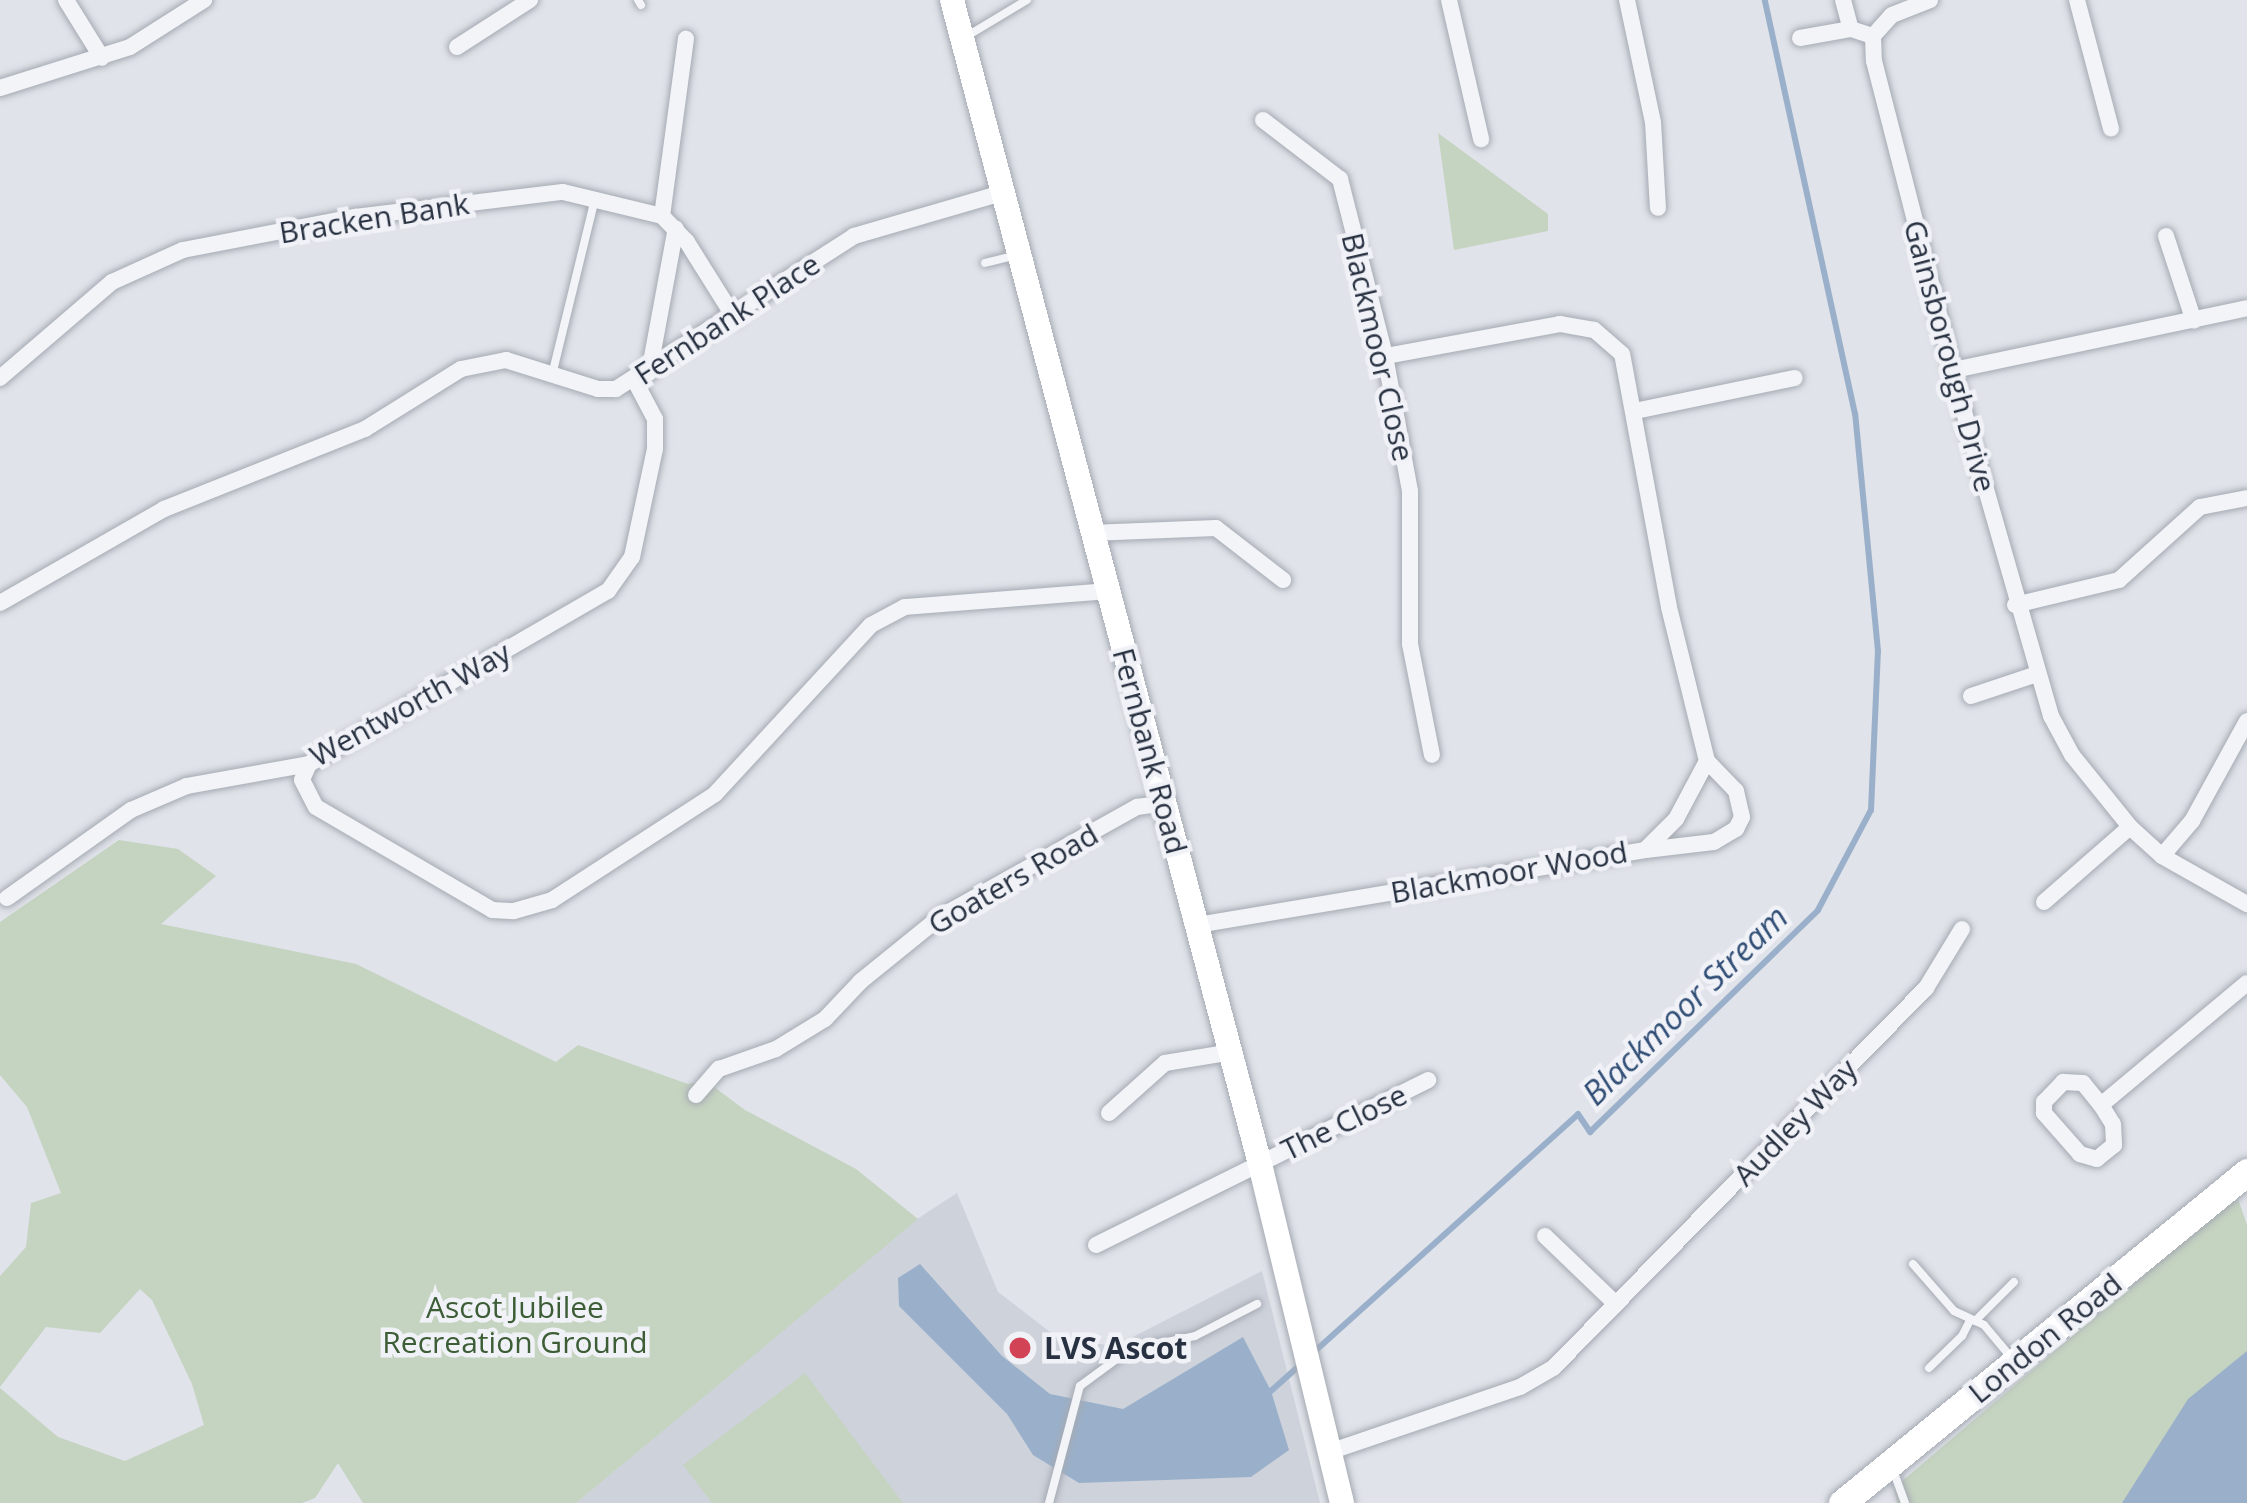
<!DOCTYPE html>
<style>
body{margin:0}
#map{position:relative;width:2247px;height:1503px;overflow:hidden;background:#e0e3e9;font-family:"Open Sans",sans-serif}
div>[style]{position:absolute}
[style*='--x']{left:calc(var(--x)*1px);top:calc(var(--y)*1px);width:calc(var(--w)*1px);rotate:calc(var(--a)*1deg)}
.built>*{inset:0;background:#ced2db}
.green>*{inset:0;background:#c5d3c1}
.water>*{inset:0;background:#9ab0ca}
.stream>*{height:6px;margin:-3px;padding:0 3px;transform-origin:3px;border-radius:3px;background:#9ab0ca}
.roads{filter:drop-shadow(0 0 3px #a5aab3) drop-shadow(0 0 3px #a5aab3)}
.lane>*{height:8px;margin:-4px;padding:0 4px;transform-origin:4px;border-radius:4px;background:#f3f4f7}
.street>*{height:16px;margin:-8px;padding:0 8px;transform-origin:8px;border-radius:8px;background:#f3f4f7}
.secondary>*{height:24px;margin:-12px;padding:0 12px;transform-origin:12px;border-radius:12px;background:#fff}
.primary>*{height:27px;margin:-13.5px;padding:0 13.5px;transform-origin:13.5px;border-radius:13.5px;background:#fff}
.dots>*{width:33px;height:33px;translate:-50% -50%;box-sizing:border-box;border:6px solid #f0f2f7;border-radius:50%}
span{translate:-50% -50%;white-space:nowrap;text-align:center;line-height:1.15;-webkit-text-stroke:9px #f0f2f7;paint-order:stroke}
.street-label{font-size:30px;color:#283141}
.park-label{font-size:30px;color:#3c5d35}
.poi-label{font-size:30px;color:#283141;font-weight:700}
.left{translate:0 -50%;text-align:left}
.water-label{font-size:33px;color:#314e76;font-style:italic}
</style>
<div id="map">
<div class="built">
<i style="clip-path:polygon(957px 1193px,998px 1292px,1054px 1335px,1071px 1340px,1115px 1346px,1262px 1271px,1320px 1503px,576px 1503px,917px 1219px)"></i>
</div>
<div class="green">
<i style="clip-path:polygon(1438px 133px,1548px 214px,1548px 231px,1454px 250px)"></i>
<i style="clip-path:polygon(119px 840px,178px 849px,216px 876px,161px 924px,356px 964px,556px 1062px,578px 1045px,688px 1084px,706px 1081px,745px 1110px,856px 1169px,918px 1219px,576px 1503px,363px 1503px,338px 1463px,315px 1498px,302px 1503px,0 1503px,0 1388px,58px 1437px,125px 1461px,204px 1425px,192px 1384px,152px 1300px,140px 1289px,100px 1333px,46px 1327px,0 1387px,0 1276px,26px 1247px,31px 1203px,61px 1193px,27px 1107px,0 1075px,0 922px)"></i>
<i style="clip-path:polygon(2237px 1196px,2247px 1225px,2247px 1503px,1897px 1503px,1894px 1488px)"></i>
<i style="clip-path:polygon(805px 1373px,903px 1503px,712px 1503px,683px 1465px)"></i>
</div>
<div class="water">
<i style="clip-path:polygon(920px 1264px,1002px 1356px,1050px 1394px,1123px 1409px,1243px 1337px,1271px 1391px,1289px 1450px,1251px 1477px,1079px 1483px,1033px 1455px,1007px 1414px,899px 1306px,898px 1278px)"></i>
<i style="clip-path:polygon(2247px 1351px,2247px 1503px,2122px 1503px,2188px 1399px)"></i>
</div>
<div class="stream">
<i style="--x:1314;--y:1352;--w:355;--a:-42"></i>
<i style="--x:1578;--y:1114;--w:22;--a:56"></i>
<i style="--x:1590;--y:1132;--w:318;--a:-44.2"></i>
<i style="--x:1818;--y:910;--w:113;--a:-62.1"></i>
<i style="--x:1871;--y:810;--w:159;--a:-87.5"></i>
<i style="--x:1878;--y:651;--w:238;--a:-95.5"></i>
<i style="--x:1855;--y:414;--w:424;--a:-102.3"></i>
<i style="--x:1271;--y:1391;--w:39;--a:-42"></i>
</div>
<div class="roads">
<div class="lane">
<i style="--x:638;--y:0;--w:6;--a:59"></i>
<i style="--x:967;--y:36;--w:70;--a:-31"></i>
<i style="--x:985;--y:263;--w:33;--a:-14"></i>
<i style="--x:553;--y:371;--w:173;--a:-76.3"></i>
<i style="--x:1913;--y:1264;--w:62;--a:48.9"></i>
<i style="--x:1954;--y:1311;--w:33;--a:25"></i>
<i style="--x:1984;--y:1325;--w:40;--a:50"></i>
<i style="--x:1975;--y:1321;--w:55;--a:-45"></i>
<i style="--x:1929;--y:1368;--w:46;--a:-44.1"></i>
<i style="--x:1962;--y:1336;--w:18;--a:-63"></i>
<i style="--x:1893;--y:1470;--w:35;--a:70"></i>
<i style="--x:1049;--y:1503;--w:121;--a:-75.2"></i>
<i style="--x:1080;--y:1386;--w:61;--a:-36.3"></i>
<i style="--x:1129;--y:1350;--w:67;--a:-12"></i>
<i style="--x:1195;--y:1336;--w:70;--a:-27.3"></i>
</div>
<div class="street">
<i style="--x:66;--y:0;--w:68;--a:58.2"></i>
<i style="--x:1449;--y:0;--w:143;--a:77"></i>
<i style="--x:1627;--y:0;--w:125;--a:78"></i>
<i style="--x:1653;--y:122;--w:86;--a:86.7"></i>
<i style="--x:1843;--y:0;--w:30;--a:75"></i>
<i style="--x:2077;--y:0;--w:133;--a:75.2"></i>
<i style="--x:1873;--y:36;--w:25;--a:88"></i>
<i style="--x:1874;--y:61;--w:381;--a:75.6"></i>
<i style="--x:1969;--y:430;--w:298;--a:74"></i>
<i style="--x:2051;--y:716;--w:44;--a:61.7"></i>
<i style="--x:2072;--y:755;--w:92;--a:51.1"></i>
<i style="--x:2130;--y:827;--w:43;--a:42.2"></i>
<i style="--x:2162;--y:856;--w:98;--a:29.5"></i>
<i style="--x:1873;--y:36;--w:28;--a:-48"></i>
<i style="--x:1892;--y:15;--w:41;--a:-21.5"></i>
<i style="--x:1800;--y:38;--w:52;--a:-10"></i>
<i style="--x:1851;--y:29;--w:23;--a:18"></i>
<i style="--x:457;--y:47;--w:87;--a:-32.8"></i>
<i style="--x:0;--y:88;--w:136;--a:-17.5"></i>
<i style="--x:130;--y:47;--w:88;--a:-32.4"></i>
<i style="--x:1263;--y:120;--w:97;--a:37.5"></i>
<i style="--x:1340;--y:179;--w:183;--a:75.7"></i>
<i style="--x:1385;--y:356;--w:137;--a:79.5"></i>
<i style="--x:1410;--y:491;--w:153;--a:90"></i>
<i style="--x:1410;--y:644;--w:113;--a:78.8"></i>
<i style="--x:662;--y:216;--w:179;--a:-82.3"></i>
<i style="--x:2166;--y:236;--w:89;--a:71.8"></i>
<i style="--x:1954;--y:370;--w:299;--a:-11.9"></i>
<i style="--x:649;--y:373;--w:147;--a:-79.5"></i>
<i style="--x:0;--y:378;--w:148;--a:-40.6"></i>
<i style="--x:112;--y:282;--w:78;--a:-24.3"></i>
<i style="--x:183;--y:250;--w:175;--a:-10.9"></i>
<i style="--x:355;--y:217;--w:209;--a:-6.9"></i>
<i style="--x:563;--y:192;--w:102;--a:13.6"></i>
<i style="--x:662;--y:216;--w:36;--a:46"></i>
<i style="--x:687;--y:242;--w:89;--a:57.9"></i>
<i style="--x:1635;--y:411;--w:163;--a:-11.7"></i>
<i style="--x:1090;--y:533;--w:126;--a:-2.3"></i>
<i style="--x:1216;--y:528;--w:85;--a:37.8"></i>
<i style="--x:0;--y:603;--w:189;--a:-29.8"></i>
<i style="--x:164;--y:509;--w:216;--a:-21.7"></i>
<i style="--x:365;--y:429;--w:113;--a:-32"></i>
<i style="--x:461;--y:369;--w:46;--a:-11.3"></i>
<i style="--x:506;--y:360;--w:96;--a:17.5"></i>
<i style="--x:598;--y:389;--w:18;--a:0"></i>
<i style="--x:616;--y:389;--w:283;--a:-32.7"></i>
<i style="--x:854;--y:236;--w:154;--a:-16.2"></i>
<i style="--x:2015;--y:605;--w:107;--a:-13.5"></i>
<i style="--x:2119;--y:580;--w:109;--a:-42"></i>
<i style="--x:2200;--y:507;--w:48;--a:-10.8"></i>
<i style="--x:1971;--y:696;--w:70;--a:-18.4"></i>
<i style="--x:309;--y:764;--w:17;--a:114"></i>
<i style="--x:302;--y:780;--w:30;--a:63"></i>
<i style="--x:316;--y:807;--w:204;--a:30.3"></i>
<i style="--x:492;--y:910;--w:22;--a:3"></i>
<i style="--x:514;--y:911;--w:40;--a:-16"></i>
<i style="--x:552;--y:900;--w:194;--a:-33"></i>
<i style="--x:715;--y:794;--w:230;--a:-47.3"></i>
<i style="--x:871;--y:625;--w:38;--a:-28"></i>
<i style="--x:905;--y:607;--w:203;--a:-4.5"></i>
<i style="--x:1646;--y:850;--w:68;--a:-6.7"></i>
<i style="--x:1714;--y:842;--w:26;--a:-31"></i>
<i style="--x:1736;--y:829;--w:13;--a:-63"></i>
<i style="--x:1742;--y:817;--w:27;--a:-103"></i>
<i style="--x:1736;--y:791;--w:42;--a:-134"></i>
<i style="--x:2162;--y:856;--w:46;--a:-49.4"></i>
<i style="--x:2192;--y:821;--w:114;--a:-61.2"></i>
<i style="--x:7;--y:898;--w:152;--a:-35.4"></i>
<i style="--x:131;--y:810;--w:61;--a:-23.2"></i>
<i style="--x:187;--y:786;--w:124;--a:-10.2"></i>
<i style="--x:309;--y:764;--w:345;--a:-30.1"></i>
<i style="--x:608;--y:591;--w:42;--a:-54.8"></i>
<i style="--x:632;--y:557;--w:110;--a:-78"></i>
<i style="--x:655;--y:449;--w:30;--a:-90"></i>
<i style="--x:655;--y:419;--w:43;--a:-117.8"></i>
<i style="--x:2044;--y:902;--w:114;--a:-41.1"></i>
<i style="--x:1197;--y:925;--w:454;--a:-9.5"></i>
<i style="--x:1645;--y:850;--w:44;--a:-45"></i>
<i style="--x:1676;--y:819;--w:66;--a:-61.9"></i>
<i style="--x:1707;--y:761;--w:159;--a:-103.9"></i>
<i style="--x:1669;--y:607;--w:257;--a:-100.5"></i>
<i style="--x:1622;--y:354;--w:37;--a:-139"></i>
<i style="--x:1594;--y:330;--w:35;--a:-170"></i>
<i style="--x:1560;--y:324;--w:178;--a:169.6"></i>
<i style="--x:696;--y:1095;--w:35;--a:-49"></i>
<i style="--x:719;--y:1069;--w:60;--a:-19.3"></i>
<i style="--x:776;--y:1049;--w:57;--a:-31.5"></i>
<i style="--x:825;--y:1019;--w:52;--a:-46.5"></i>
<i style="--x:861;--y:981;--w:102;--a:-39"></i>
<i style="--x:940;--y:917;--w:226;--a:-29.2"></i>
<i style="--x:1137;--y:807;--w:28;--a:-8"></i>
<i style="--x:2101;--y:1105;--w:22;--a:58"></i>
<i style="--x:2113;--y:1124;--w:21;--a:87"></i>
<i style="--x:2114;--y:1145;--w:22;--a:141"></i>
<i style="--x:2097;--y:1159;--w:18;--a:-164"></i>
<i style="--x:2080;--y:1154;--w:55;--a:-131.3"></i>
<i style="--x:2044;--y:1113;--w:11;--a:-90"></i>
<i style="--x:2044;--y:1102;--w:28;--a:-46"></i>
<i style="--x:2063;--y:1082;--w:20;--a:3"></i>
<i style="--x:2083;--y:1083;--w:28;--a:51"></i>
<i style="--x:2101;--y:1105;--w:190;--a:-39.9"></i>
<i style="--x:1109;--y:1113;--w:75;--a:-41.8"></i>
<i style="--x:1165;--y:1063;--w:62;--a:-9.3"></i>
<i style="--x:1545;--y:1236;--w:98;--a:43.8"></i>
<i style="--x:1096;--y:1245;--w:371;--a:-26.4"></i>
<i style="--x:1329;--y:1452;--w:202;--a:-18.8"></i>
<i style="--x:1520;--y:1387;--w:39;--a:-30"></i>
<i style="--x:1554;--y:1367;--w:531;--a:-45.53"></i>
<i style="--x:1926;--y:988;--w:69;--a:-58.6"></i>
</div>
<div class="secondary">
<i style="--x:952;--y:0;--w:1204;--a:75.18"></i>
<i style="--x:1260;--y:1164;--w:349;--a:76.4"></i>
</div>
<div class="primary">
<i style="--x:1842;--y:1503;--w:523;--a:-39.26"></i>
</div>
</div>
<div class="dots">
<i style="left:1020px;top:1348px;background:#d14355"></i>
</div>
<div class="street-label">
<span style="left:374px;top:218px;rotate:-9deg">Bracken Bank</span>
<span style="left:727px;top:319px;rotate:-33deg">Fernbank Place</span>
<span style="left:1378px;top:347px;rotate:77deg">Blackmoor Close</span>
<span style="left:1950px;top:356px;rotate:75deg">Gainsborough Drive</span>
<span style="left:410px;top:704px;rotate:-29deg">Wentworth Way</span>
<span style="left:1150px;top:751px;rotate:75deg">Fernbank Road</span>
<span style="left:1509px;top:872px;rotate:-10deg">Blackmoor Wood</span>
<span style="left:1013px;top:879px;rotate:-30deg">Goaters Road</span>
<span style="left:1344px;top:1122px;rotate:-26deg">The Close</span>
<span style="left:1795px;top:1122px;rotate:-46deg">Audley Way</span>
<span style="left:2045px;top:1338px;rotate:-39deg">London Road</span>
</div>
<div class="park-label">
<span style="left:515px;top:1324px">Ascot Jubilee<br>Recreation Ground</span>
</div>
<div class="poi-label">
<span class="left" style="left:1044px;top:1348px">LVS Ascot</span>
</div>
<div class="water-label">
<span style="left:1685px;top:1005px;rotate:-44deg">Blackmoor Stream</span>
</div>
</div>
